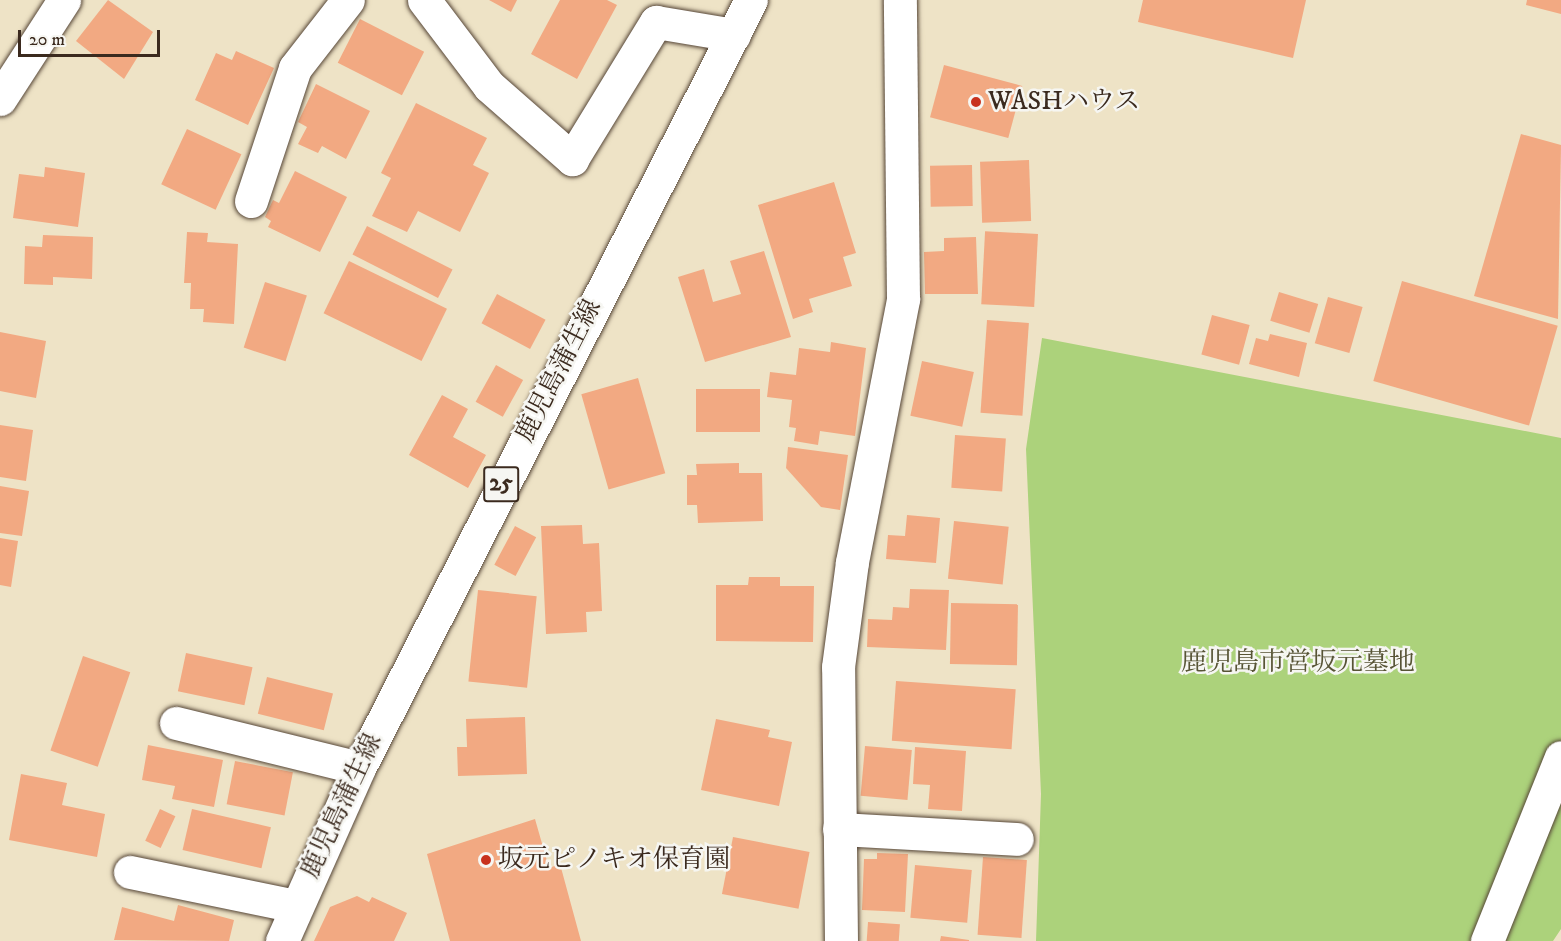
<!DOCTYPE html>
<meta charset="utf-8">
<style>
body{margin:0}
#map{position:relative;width:1561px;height:941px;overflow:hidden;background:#eee3c6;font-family:"IM FELL DW Pica","Noto Serif JP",serif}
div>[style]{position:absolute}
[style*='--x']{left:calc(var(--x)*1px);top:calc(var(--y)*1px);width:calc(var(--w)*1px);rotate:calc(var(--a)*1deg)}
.green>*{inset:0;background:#acd27b}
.building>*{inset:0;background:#f2a982;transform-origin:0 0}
.roads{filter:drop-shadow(0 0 2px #564637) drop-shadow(0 0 2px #564637)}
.street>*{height:33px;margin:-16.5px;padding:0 16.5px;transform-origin:16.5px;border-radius:16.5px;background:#fff}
.primary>*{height:33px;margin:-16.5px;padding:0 16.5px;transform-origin:16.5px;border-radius:16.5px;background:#fff}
.dots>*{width:16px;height:16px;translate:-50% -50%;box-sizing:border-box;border:3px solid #f6f6f2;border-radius:50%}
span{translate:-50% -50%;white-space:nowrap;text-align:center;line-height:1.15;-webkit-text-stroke:5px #f6f6f2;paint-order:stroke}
.shield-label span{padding:2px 4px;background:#f6f6f2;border:2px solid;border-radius:4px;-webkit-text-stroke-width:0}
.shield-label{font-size:24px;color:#3b2a1e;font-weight:700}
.poi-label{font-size:26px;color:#3b2a1e}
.left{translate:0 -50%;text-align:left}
.street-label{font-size:26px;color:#3b2a1e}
.park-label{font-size:26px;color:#575435}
.scale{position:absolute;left:18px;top:30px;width:142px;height:27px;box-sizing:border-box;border:3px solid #3b2a1e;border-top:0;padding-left:8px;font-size:18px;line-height:21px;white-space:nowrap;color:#3b2a1e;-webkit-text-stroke:4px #f6f6f2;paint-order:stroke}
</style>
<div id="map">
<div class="green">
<i style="clip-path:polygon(1042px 338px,1561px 438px,1561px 929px,1553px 941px,1036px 941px,1041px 794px,1026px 449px)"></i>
</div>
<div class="building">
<i style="clip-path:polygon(108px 0,153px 32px,124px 79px,76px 41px)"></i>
<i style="clip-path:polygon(489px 0,517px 0,511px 12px)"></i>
<i style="clip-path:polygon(560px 0,607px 0,617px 5px,577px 79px,531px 54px)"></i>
<i style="clip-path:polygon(1143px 0,1306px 0,1293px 58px,1138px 22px)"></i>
<i style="clip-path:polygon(1527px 0,1561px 0,1561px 14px,1526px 5px)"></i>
<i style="left:360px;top:19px;width:72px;height:49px;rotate:27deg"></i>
<i style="clip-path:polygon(236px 51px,274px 68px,248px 125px,195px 100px,216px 53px,232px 60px)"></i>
<i style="left:944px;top:65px;width:81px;height:54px;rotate:15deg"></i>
<i style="clip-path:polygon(316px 84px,370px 111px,346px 159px,322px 146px,318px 153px,298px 144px,307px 127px,298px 122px)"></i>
<i style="clip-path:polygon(416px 103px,487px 138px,473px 165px,489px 173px,460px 232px,418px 211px,407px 232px,372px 216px,391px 178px,381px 173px)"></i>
<i style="left:187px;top:129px;width:60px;height:61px;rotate:25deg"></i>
<i style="clip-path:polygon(1521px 134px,1561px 145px,1558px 319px,1474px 296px)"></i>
<i style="left:1029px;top:160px;width:61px;height:49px;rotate:88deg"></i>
<i style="left:972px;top:165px;width:41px;height:42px;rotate:89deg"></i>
<i style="clip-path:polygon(45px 167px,85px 173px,78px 227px,13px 218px,19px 174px,44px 177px)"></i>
<i style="clip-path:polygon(295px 171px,347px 197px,320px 252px,268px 227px,271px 221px,265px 217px,273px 200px,279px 203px)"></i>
<i style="clip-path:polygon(834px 182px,856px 253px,843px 257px,852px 286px,809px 299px,813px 312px,793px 319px,758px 205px)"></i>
<i style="left:367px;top:226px;width:96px;height:32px;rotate:27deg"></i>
<i style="clip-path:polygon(187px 232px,208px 233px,207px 242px,238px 244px,234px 324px,203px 322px,204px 309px,190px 309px,191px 283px,184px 283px)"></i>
<i style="left:1038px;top:234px;width:73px;height:53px;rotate:93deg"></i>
<i style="clip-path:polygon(43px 235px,93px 237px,92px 279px,53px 277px,53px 285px,24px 284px,25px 246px,42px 247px)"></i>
<i style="clip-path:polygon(976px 237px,978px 294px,925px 294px,924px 252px,944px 251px,944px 238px)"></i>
<i style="clip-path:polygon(764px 251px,791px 337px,705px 362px,678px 277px,704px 269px,713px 302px,741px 294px,730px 261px)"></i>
<i style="left:349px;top:261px;width:109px;height:58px;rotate:26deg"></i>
<i style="left:1402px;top:281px;width:162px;height:104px;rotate:16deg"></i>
<i style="left:265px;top:282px;width:44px;height:69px;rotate:18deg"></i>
<i style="left:1279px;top:292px;width:41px;height:30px;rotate:17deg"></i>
<i style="left:497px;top:294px;width:55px;height:33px;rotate:28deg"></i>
<i style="left:1328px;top:297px;width:36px;height:48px;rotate:16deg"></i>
<i style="left:1212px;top:315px;width:39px;height:41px;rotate:15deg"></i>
<i style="left:987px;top:320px;width:42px;height:93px;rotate:4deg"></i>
<i style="clip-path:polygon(0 332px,46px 341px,36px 398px,0 391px)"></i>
<i style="clip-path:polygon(1270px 334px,1307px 343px,1299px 377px,1249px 364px,1256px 338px,1268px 341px)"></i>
<i style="clip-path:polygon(831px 342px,866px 348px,855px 436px,820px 431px,818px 445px,794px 441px,796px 428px,789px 427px,792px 400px,767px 397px,770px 372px,796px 375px,799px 348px,830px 352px)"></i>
<i style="left:922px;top:361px;width:53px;height:56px;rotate:12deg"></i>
<i style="left:496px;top:365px;width:31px;height:42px;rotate:29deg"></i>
<i style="left:638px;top:378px;width:99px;height:59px;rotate:74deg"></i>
<i style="left:696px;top:389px;width:64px;height:43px"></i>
<i style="clip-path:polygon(442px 395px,468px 409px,453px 437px,486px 455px,468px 488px,409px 455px)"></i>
<i style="clip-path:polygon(0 425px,33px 430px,26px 481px,0 477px)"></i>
<i style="left:955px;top:435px;width:51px;height:53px;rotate:4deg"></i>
<i style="clip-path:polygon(788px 447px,848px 455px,840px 510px,821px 507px,786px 468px)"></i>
<i style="clip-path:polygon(739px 463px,739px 473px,762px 473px,763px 521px,698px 523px,697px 505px,687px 505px,687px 475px,697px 475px,696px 464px)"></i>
<i style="clip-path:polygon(0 486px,29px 491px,22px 536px,0 533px)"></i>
<i style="clip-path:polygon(907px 515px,940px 518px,936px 563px,886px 559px,888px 535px,905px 536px)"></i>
<i style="left:954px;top:521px;width:55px;height:58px;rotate:6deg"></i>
<i style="clip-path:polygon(582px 525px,583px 544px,599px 543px,602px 611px,586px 612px,587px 632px,546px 634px,541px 526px)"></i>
<i style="left:515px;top:526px;width:24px;height:44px;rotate:28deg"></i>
<i style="clip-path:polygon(0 538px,18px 541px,11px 587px,0 585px)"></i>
<i style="clip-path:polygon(749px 577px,780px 577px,780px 586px,814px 586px,813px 642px,716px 641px,716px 585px,748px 585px)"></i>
<i style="clip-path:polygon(910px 589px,949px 590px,946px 650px,867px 647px,868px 619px,892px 620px,893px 607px,909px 608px)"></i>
<i style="left:478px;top:590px;width:59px;height:92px;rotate:6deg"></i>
<i style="left:951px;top:603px;width:67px;height:61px;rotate:1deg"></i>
<i style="left:186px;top:653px;width:68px;height:39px;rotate:12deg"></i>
<i style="left:83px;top:656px;width:50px;height:100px;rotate:19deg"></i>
<i style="left:267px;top:677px;width:68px;height:38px;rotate:14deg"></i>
<i style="left:896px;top:681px;width:120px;height:60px;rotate:4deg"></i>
<i style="clip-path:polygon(525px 717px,527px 774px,458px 776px,457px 747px,467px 747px,466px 719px)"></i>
<i style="clip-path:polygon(716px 719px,770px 730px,768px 737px,792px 742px,779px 806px,701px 790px)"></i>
<i style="clip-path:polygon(148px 745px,223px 760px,214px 807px,172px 799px,175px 786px,142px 780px)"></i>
<i style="left:865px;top:746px;width:47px;height:50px;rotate:5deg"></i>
<i style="clip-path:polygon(915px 747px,966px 751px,962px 811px,928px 809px,930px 785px,913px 784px)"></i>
<i style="left:235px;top:761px;width:59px;height:44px;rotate:11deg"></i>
<i style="clip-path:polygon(21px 774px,67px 783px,62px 805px,105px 814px,97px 857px,9px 840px)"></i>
<i style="left:160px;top:809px;width:17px;height:35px;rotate:25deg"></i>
<i style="left:192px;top:809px;width:81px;height:42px;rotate:13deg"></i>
<i style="clip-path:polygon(535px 819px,549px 868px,560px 864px,581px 941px,450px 941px,427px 854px)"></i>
<i style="left:733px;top:837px;width:78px;height:58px;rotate:11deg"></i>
<i style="clip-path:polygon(877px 853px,908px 854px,905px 912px,862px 910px,864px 859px,877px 859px)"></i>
<i style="left:983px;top:857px;width:44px;height:78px;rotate:4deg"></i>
<i style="left:915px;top:865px;width:57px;height:53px;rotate:5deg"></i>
<i style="clip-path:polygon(357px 896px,369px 902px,372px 897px,407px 913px,394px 941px,314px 941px,330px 907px)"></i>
<i style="clip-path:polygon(178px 905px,234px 920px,229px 941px,114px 940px,122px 907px,174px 921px)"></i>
<i style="left:868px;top:922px;width:32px;height:19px;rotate:4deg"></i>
<i style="clip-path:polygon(941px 936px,969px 940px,969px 941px,940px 941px)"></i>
</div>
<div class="roads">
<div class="street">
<i style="--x:424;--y:0;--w:108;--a:52.9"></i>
<i style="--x:489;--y:86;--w:111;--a:41.3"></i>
<i style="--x:572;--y:159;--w:161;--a:-58.5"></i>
<i style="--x:656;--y:22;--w:79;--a:9.5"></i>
<i style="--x:0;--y:99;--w:118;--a:-57.1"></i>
<i style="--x:251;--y:201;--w:140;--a:-71.7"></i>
<i style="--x:295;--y:68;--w:86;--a:-52.1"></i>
<i style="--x:176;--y:723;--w:188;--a:13.8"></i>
<i style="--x:839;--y:829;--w:178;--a:3.2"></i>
<i style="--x:130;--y:872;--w:168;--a:11.6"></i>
<i style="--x:841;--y:941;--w:274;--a:-90.6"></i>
<i style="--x:838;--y:667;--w:106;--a:-82.4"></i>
<i style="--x:852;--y:562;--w:268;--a:-79"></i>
<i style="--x:903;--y:299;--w:299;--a:-90.6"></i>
<i style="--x:1487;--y:941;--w:198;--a:-68.1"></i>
</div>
<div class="primary">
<i style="--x:282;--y:941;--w:189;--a:-66"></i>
<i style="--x:359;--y:768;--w:862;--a:-62.96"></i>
</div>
</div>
<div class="dots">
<i style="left:976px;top:102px;background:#c8321e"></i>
<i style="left:486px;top:860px;background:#c8321e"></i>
</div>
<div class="shield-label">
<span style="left:501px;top:484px">25</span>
</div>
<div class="poi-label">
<span class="left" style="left:988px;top:102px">WASHハウス</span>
<span class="left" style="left:498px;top:860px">坂元ピノキオ保育園</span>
</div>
<div class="street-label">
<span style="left:559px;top:371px;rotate:-63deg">鹿児島蒲生線</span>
<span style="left:342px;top:806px;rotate:-65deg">鹿児島蒲生線</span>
</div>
<div class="park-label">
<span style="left:1298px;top:663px">鹿児島市営坂元墓地</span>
</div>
<div class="scale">20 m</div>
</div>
